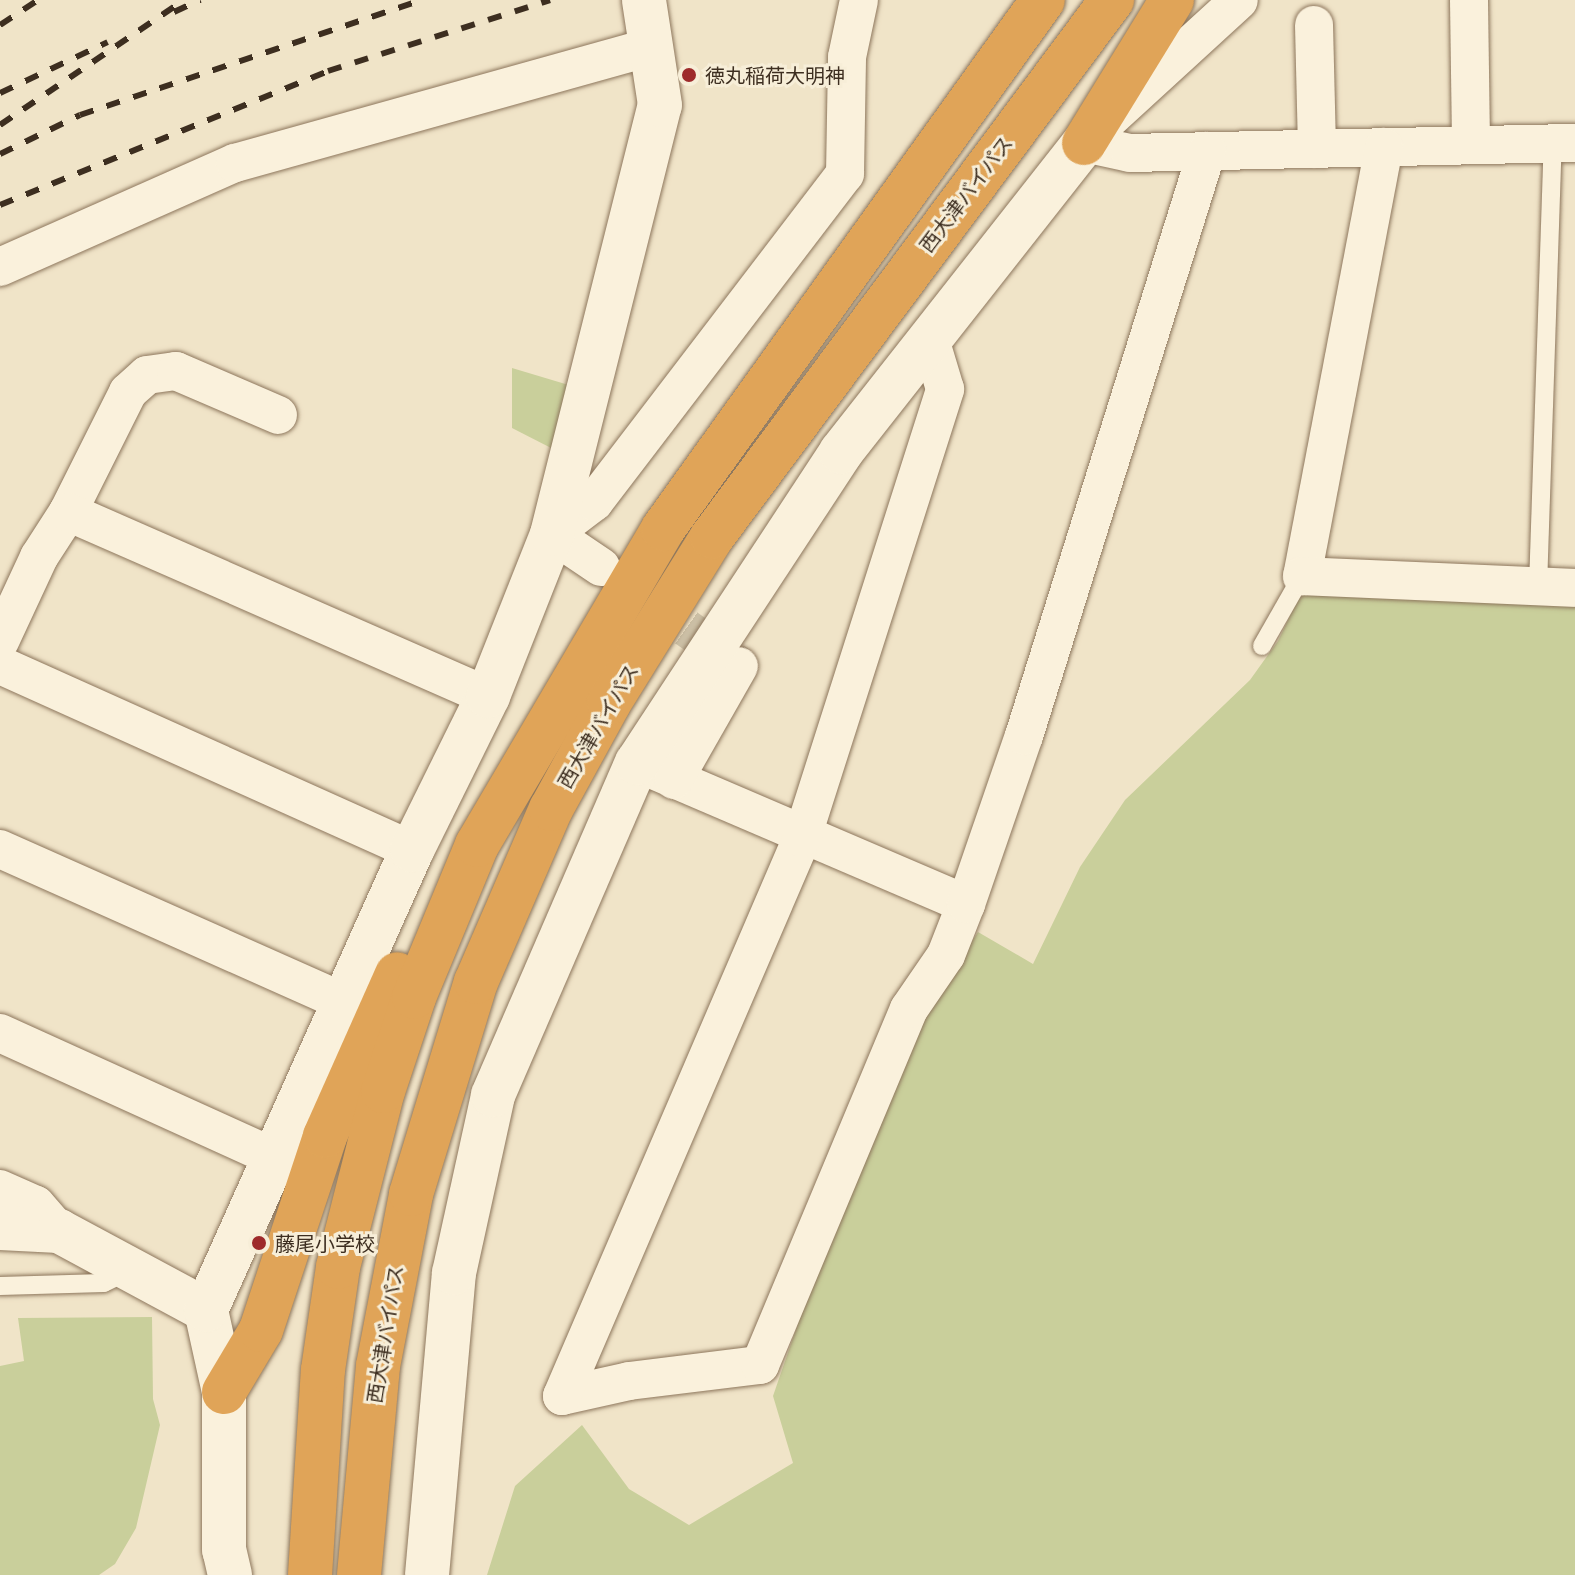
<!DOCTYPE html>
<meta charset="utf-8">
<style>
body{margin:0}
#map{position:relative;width:1575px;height:1575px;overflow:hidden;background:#f0e4c8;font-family:"IBM Plex Serif","Noto Sans JP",serif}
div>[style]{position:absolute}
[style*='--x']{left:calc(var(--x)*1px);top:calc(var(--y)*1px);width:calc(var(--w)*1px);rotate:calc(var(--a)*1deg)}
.green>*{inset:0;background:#c9cf9b}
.street-tunnel>*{height:38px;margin-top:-19px;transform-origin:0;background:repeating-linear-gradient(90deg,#ccc0a6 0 38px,transparent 0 57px)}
.roads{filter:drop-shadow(0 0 2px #8d765c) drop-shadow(0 0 2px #8d765c)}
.lane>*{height:18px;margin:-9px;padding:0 9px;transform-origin:9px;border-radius:9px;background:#faf1dc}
.street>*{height:38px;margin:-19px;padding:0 19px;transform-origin:19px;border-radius:19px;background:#faf1dc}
.secondary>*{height:44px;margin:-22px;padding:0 22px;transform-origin:22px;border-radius:22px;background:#faf1dc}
.highway>*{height:44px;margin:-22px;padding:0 22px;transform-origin:22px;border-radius:22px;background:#e0a458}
.rail>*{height:6px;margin-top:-3px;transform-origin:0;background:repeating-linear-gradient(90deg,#3d2e20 0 14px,transparent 0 28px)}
.dots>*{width:22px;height:22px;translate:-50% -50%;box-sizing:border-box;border:4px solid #f7eed8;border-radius:50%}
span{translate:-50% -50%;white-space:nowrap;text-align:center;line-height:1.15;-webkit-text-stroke:6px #f7eed8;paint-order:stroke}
.poi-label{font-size:20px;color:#3d2e20}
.left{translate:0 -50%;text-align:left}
.street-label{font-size:20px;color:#3d2e20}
</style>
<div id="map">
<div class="green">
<i style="clip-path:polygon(512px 368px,572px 386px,555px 450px,512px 428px)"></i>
<i style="clip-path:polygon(1309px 591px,1575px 600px,1575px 1575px,487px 1575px,515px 1486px,582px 1425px,629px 1489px,689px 1525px,793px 1463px,773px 1396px,851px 1170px,927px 1011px,978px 932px,1033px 964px,1080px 867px,1125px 800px,1250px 680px,1278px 641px,1298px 599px)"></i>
<i style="clip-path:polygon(152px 1317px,153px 1399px,160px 1425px,136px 1528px,115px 1564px,99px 1575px,0 1575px,0 1366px,24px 1361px,18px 1318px)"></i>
</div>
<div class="street-tunnel">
<i style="--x:640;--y:595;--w:119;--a:35.4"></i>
</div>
<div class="roads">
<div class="lane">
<i style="--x:1538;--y:587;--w:443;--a:-88.1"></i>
<i style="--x:1262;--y:646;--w:81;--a:-60.3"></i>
<i style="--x:0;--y:1286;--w:104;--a:-1.7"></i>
<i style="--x:104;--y:1283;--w:28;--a:-26"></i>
</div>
<div class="street">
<i style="--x:1469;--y:0;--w:145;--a:89.2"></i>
<i style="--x:1314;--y:25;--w:124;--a:88.6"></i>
<i style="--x:1106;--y:122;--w:180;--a:-42.5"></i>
<i style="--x:1084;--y:143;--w:47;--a:12.3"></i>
<i style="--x:1130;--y:153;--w:445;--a:-1.3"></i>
<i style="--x:1384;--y:147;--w:437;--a:100.8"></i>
<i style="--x:1302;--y:576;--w:273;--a:2.5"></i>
<i style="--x:0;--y:267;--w:257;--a:-23.9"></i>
<i style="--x:235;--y:163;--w:432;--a:-15.6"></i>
<i style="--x:68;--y:512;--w:134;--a:-63.4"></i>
<i style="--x:128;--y:392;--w:25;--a:-42"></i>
<i style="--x:147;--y:375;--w:29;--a:-8"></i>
<i style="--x:176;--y:371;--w:111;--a:23.3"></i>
<i style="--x:601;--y:567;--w:59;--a:-146"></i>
<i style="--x:552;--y:534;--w:53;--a:-37.3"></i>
<i style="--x:594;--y:502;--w:413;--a:-52.6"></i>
<i style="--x:845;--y:174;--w:117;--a:-89"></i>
<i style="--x:847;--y:57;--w:58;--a:-78.1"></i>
<i style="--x:0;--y:641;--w:93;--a:-65.1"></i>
<i style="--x:39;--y:557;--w:54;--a:-57.2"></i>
<i style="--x:68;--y:512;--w:459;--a:23.7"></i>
<i style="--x:0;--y:665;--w:452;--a:24.2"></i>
<i style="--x:637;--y:763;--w:358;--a:23.2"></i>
<i style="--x:674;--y:780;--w:131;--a:-60.3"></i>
<i style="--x:0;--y:849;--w:379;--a:24"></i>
<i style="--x:0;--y:1033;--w:303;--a:24.4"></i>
<i style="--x:0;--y:1189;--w:39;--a:24"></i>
<i style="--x:36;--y:1205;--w:35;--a:49"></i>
<i style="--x:562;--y:1396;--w:69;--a:-12.6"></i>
<i style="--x:629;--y:1381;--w:132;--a:-7"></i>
<i style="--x:760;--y:1365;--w:386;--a:-67.3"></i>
<i style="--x:909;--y:1009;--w:65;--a:-55.6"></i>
<i style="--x:946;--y:955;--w:55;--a:-68.6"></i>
<i style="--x:966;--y:904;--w:178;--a:-71"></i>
<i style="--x:1024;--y:736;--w:613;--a:-72.63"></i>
<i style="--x:562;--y:1396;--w:607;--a:-66.73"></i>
<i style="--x:802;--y:838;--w:471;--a:-72.3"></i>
<i style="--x:945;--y:389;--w:52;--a:-106.7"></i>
</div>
<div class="secondary">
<i style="--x:0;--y:1228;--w:59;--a:2.9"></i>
<i style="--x:59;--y:1231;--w:167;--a:28.3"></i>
<i style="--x:230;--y:1575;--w:26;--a:-103"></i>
<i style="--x:224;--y:1550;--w:158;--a:-90"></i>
<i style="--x:224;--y:1392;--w:84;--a:-102.4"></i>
<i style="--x:206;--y:1310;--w:504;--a:-65.88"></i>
<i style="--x:412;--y:850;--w:172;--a:-63.7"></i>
<i style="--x:488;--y:696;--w:174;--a:-68.4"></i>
<i style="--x:552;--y:534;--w:442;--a:-75.9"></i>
<i style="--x:660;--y:105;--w:106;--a:-98.7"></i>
<i style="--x:427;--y:1575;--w:303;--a:-84.9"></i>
<i style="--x:454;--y:1273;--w:182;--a:-77.6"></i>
<i style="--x:493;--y:1095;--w:362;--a:-66.6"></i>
<i style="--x:637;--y:763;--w:372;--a:-56.7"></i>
<i style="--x:841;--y:452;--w:393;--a:-51.8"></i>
</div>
<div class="highway">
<i style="--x:1084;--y:143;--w:168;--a:-58.4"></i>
<i style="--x:224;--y:1392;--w:72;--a:-59.2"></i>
<i style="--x:261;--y:1330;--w:204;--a:-71.7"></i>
<i style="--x:325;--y:1136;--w:177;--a:-66"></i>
<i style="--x:310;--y:1575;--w:205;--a:-86.4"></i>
<i style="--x:323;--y:1370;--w:104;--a:-81.7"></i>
<i style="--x:338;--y:1267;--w:182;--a:-75.7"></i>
<i style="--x:383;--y:1091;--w:99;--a:-71.7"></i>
<i style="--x:414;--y:997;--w:165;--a:-67.5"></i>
<i style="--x:477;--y:845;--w:367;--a:-59.5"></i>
<i style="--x:663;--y:529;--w:651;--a:-54.31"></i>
<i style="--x:359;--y:1575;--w:210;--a:-84.8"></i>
<i style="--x:378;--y:1366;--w:175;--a:-79.1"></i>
<i style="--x:411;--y:1194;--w:222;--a:-73"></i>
<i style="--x:476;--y:982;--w:189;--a:-66.6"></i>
<i style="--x:551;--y:809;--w:121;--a:-61.3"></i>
<i style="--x:609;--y:703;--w:195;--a:-58.2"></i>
<i style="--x:712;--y:537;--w:670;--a:-53.32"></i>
</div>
</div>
<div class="rail">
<i style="--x:174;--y:12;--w:29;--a:-25"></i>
<i style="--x:0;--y:25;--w:45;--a:-33.3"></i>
<i style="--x:0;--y:93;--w:119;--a:-25.3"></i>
<i style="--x:0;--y:125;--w:222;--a:-34.2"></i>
<i style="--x:0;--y:154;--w:89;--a:-26"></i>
<i style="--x:80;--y:115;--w:360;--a:-18.6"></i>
<i style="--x:0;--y:205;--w:354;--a:-22.2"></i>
<i style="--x:328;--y:71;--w:233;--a:-17.7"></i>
</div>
<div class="dots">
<i style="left:689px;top:75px;background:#9e2a2b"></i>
<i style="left:259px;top:1243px;background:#9e2a2b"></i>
</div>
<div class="poi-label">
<span class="left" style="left:705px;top:75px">徳丸稲荷大明神</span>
<span class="left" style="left:275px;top:1243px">藤尾小学校</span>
</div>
<div class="street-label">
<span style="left:966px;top:194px;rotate:-53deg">西大津バイパス</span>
<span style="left:598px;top:726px;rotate:-60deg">西大津バイパス</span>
<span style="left:385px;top:1334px;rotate:-81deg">西大津バイパス</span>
</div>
</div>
